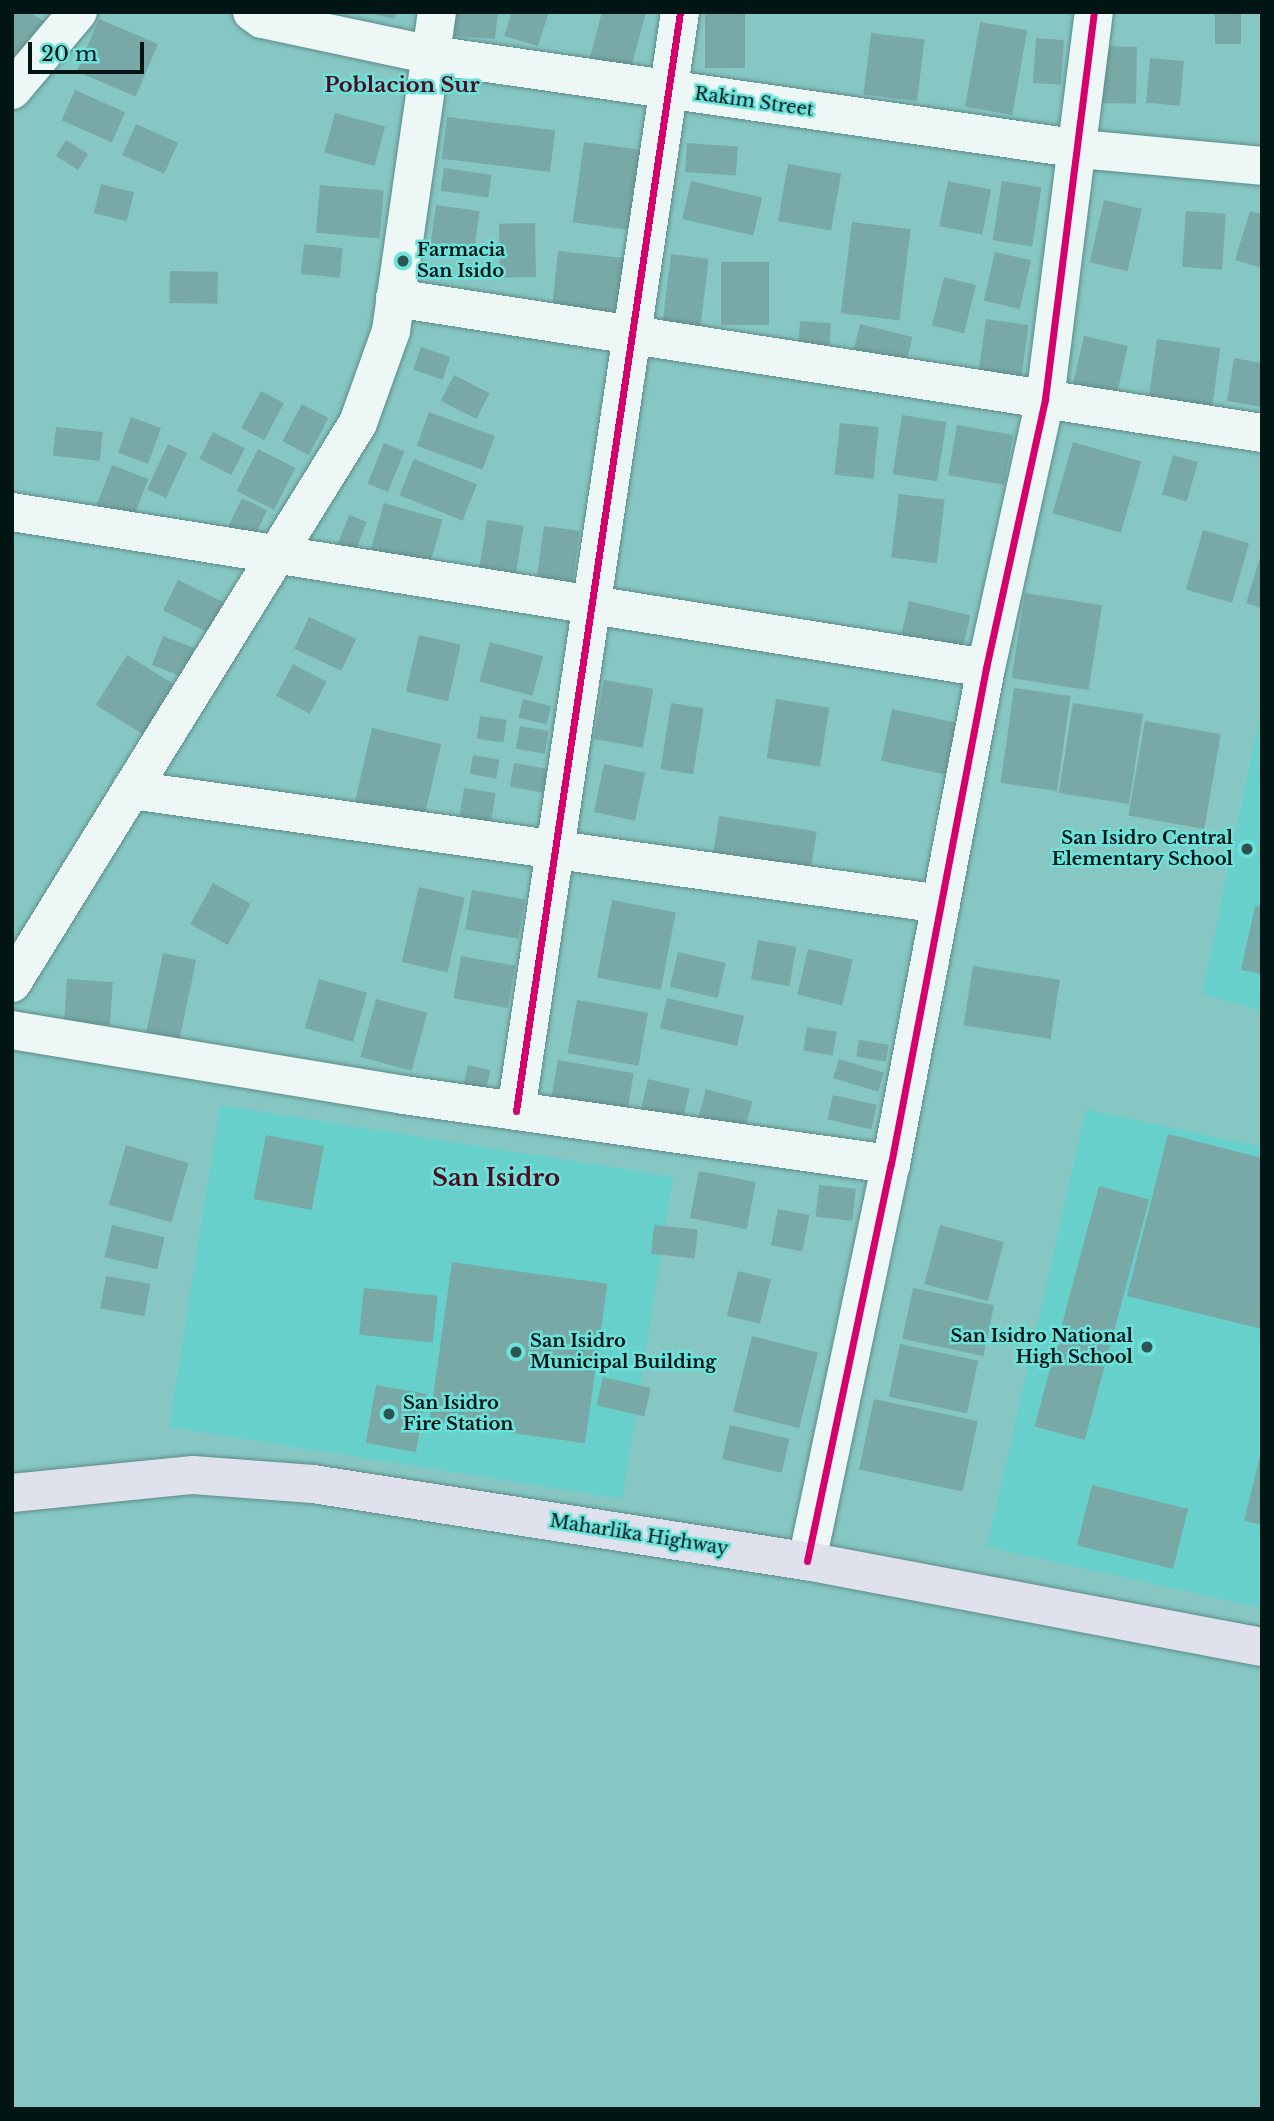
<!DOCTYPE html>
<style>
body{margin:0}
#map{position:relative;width:1274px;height:2121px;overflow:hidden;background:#87c7c3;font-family:"Libre Baskerville",serif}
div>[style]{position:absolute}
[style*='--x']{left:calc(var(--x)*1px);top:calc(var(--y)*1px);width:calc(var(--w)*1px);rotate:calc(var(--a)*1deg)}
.built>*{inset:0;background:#68d0cb;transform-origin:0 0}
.building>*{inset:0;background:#79a9a6;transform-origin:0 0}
.roads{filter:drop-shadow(0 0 2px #5c8c89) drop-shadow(0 0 2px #5c8c89)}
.minor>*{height:38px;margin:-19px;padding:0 19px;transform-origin:19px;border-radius:19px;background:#edf7f6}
.highway>*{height:38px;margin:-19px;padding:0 19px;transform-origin:19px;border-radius:19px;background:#dfe2ec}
.cycleway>*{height:7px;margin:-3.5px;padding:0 3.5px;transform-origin:3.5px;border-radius:3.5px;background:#d6006c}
.dots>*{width:19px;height:19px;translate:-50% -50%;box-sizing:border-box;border:4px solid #6ce2db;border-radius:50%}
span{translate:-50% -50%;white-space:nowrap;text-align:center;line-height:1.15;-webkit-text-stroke:5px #6ce2db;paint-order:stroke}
.street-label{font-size:18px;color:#001514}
.poi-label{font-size:18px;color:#001514;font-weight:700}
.left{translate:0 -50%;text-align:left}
.right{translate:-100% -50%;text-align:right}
.quarter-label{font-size:21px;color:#4f0a1e;font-weight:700}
.district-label{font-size:24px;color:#4f0a1e;font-weight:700}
.frame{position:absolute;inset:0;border:14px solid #001514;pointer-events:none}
.scale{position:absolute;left:28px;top:42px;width:116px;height:32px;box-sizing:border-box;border:4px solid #001514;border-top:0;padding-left:9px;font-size:21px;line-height:24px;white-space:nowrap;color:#001514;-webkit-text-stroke:5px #6ce2db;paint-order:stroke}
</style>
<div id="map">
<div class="built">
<i style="clip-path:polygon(1262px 705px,1262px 1011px,1202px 994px)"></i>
<i style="left:220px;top:1105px;width:459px;height:326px;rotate:9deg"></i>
<i style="clip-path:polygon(1086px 1109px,1262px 1147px,1262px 1608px,987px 1547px)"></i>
</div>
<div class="building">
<i style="clip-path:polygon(12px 12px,29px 12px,44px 21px,22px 59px,12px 53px)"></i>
<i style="clip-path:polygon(365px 12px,396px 12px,395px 19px)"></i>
<i style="clip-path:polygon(456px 12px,498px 12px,495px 39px,454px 36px)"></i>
<i style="clip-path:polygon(512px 12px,549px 12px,538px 46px,504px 36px)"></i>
<i style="clip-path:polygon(602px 12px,646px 12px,631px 68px,590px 57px)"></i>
<i style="left:705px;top:12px;width:40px;height:56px"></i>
<i style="left:1215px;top:12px;width:26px;height:32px"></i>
<i style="left:99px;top:19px;width:64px;height:57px;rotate:23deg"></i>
<i style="left:980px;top:22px;width:48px;height:86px;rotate:10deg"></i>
<i style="left:871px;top:33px;width:54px;height:62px;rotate:7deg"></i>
<i style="left:1036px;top:38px;width:28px;height:45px;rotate:4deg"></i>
<i style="left:1098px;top:46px;width:39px;height:57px;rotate:1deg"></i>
<i style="left:1150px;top:58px;width:34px;height:45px;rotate:5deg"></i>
<i style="left:75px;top:90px;width:55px;height:33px;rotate:24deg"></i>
<i style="left:335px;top:113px;width:52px;height:41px;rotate:15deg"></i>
<i style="left:447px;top:117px;width:109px;height:42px;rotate:7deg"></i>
<i style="left:136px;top:124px;width:46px;height:34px;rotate:24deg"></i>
<i style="left:66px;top:140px;width:26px;height:19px;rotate:32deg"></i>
<i style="left:584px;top:142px;width:58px;height:81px;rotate:8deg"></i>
<i style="left:687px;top:143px;width:51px;height:29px;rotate:4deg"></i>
<i style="left:788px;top:164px;width:54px;height:58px;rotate:10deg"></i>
<i style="left:444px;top:168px;width:48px;height:23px;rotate:8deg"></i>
<i style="left:691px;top:181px;width:73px;height:39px;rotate:13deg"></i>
<i style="left:948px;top:181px;width:44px;height:46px;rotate:11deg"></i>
<i style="left:1002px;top:181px;width:40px;height:60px;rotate:9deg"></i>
<i style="left:101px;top:184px;width:34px;height:30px;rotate:14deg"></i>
<i style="left:320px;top:185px;width:64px;height:48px;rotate:5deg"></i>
<i style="left:1104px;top:200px;width:39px;height:64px;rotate:13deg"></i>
<i style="left:436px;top:205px;width:44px;height:42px;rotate:8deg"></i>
<i style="left:1186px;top:211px;width:40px;height:56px;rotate:4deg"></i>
<i style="clip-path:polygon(1250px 211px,1262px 214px,1262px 268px,1235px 260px)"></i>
<i style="left:852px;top:222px;width:59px;height:92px;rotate:7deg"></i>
<i style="left:535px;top:223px;width:54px;height:36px;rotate:89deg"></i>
<i style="left:304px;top:244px;width:39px;height:30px;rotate:6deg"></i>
<i style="left:558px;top:251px;width:72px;height:61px;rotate:6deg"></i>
<i style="left:995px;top:252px;width:37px;height:50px;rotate:13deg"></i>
<i style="left:671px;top:254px;width:38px;height:70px;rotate:7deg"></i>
<i style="left:721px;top:262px;width:48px;height:63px"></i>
<i style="left:170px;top:271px;width:48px;height:32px;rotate:1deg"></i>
<i style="left:944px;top:277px;width:33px;height:50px;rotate:14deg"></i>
<i style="left:986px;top:319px;width:43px;height:62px;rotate:8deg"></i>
<i style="left:800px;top:321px;width:31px;height:37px;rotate:4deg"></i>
<i style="left:860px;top:324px;width:54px;height:41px;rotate:14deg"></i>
<i style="left:1084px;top:336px;width:45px;height:57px;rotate:13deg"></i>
<i style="left:1157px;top:339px;width:64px;height:68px;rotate:8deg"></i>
<i style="left:421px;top:347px;width:31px;height:24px;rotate:19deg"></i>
<i style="clip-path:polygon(1234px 358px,1262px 363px,1262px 407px,1227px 401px)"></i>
<i style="left:454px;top:375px;width:40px;height:29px;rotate:27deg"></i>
<i style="left:261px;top:391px;width:26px;height:42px;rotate:28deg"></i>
<i style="left:302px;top:404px;width:30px;height:42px;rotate:28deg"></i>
<i style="left:429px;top:412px;width:70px;height:36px;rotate:20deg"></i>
<i style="left:902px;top:415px;width:45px;height:60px;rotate:9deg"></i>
<i style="left:131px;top:417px;width:32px;height:38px;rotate:20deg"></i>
<i style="left:840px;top:423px;width:39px;height:52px;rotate:6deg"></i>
<i style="left:957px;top:425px;width:57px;height:51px;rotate:10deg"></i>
<i style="left:56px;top:427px;width:47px;height:29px;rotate:6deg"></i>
<i style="left:213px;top:432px;width:36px;height:30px;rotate:27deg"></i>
<i style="left:1073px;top:442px;width:71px;height:74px;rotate:16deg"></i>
<i style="left:384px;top:443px;width:22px;height:44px;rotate:22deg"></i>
<i style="left:168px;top:444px;width:21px;height:50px;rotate:25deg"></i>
<i style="left:258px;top:449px;width:42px;height:47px;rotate:27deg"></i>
<i style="left:1173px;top:455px;width:26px;height:41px;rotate:16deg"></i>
<i style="left:414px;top:459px;width:68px;height:39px;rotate:22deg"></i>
<i style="left:112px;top:465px;width:39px;height:45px;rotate:21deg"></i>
<i style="left:899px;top:494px;width:46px;height:64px;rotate:7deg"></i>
<i style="left:242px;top:498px;width:28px;height:41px;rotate:26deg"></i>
<i style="left:384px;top:503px;width:61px;height:56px;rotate:16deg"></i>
<i style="left:349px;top:515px;width:19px;height:35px;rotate:21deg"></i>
<i style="left:487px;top:520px;width:37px;height:58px;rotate:9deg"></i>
<i style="left:544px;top:526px;width:36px;height:61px;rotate:8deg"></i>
<i style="left:1203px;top:530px;width:48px;height:62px;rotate:16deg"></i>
<i style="clip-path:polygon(1262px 551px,1262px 608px,1246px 603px)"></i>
<i style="left:178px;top:580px;width:52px;height:34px;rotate:26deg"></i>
<i style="left:1025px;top:593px;width:78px;height:86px;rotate:9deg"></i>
<i style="left:909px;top:601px;width:63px;height:38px;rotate:13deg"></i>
<i style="left:309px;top:617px;width:52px;height:35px;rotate:25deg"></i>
<i style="left:419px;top:635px;width:43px;height:58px;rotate:13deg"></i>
<i style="left:163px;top:636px;width:34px;height:31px;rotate:21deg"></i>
<i style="left:490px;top:642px;width:55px;height:41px;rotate:15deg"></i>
<i style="left:127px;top:655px;width:59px;height:59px;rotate:32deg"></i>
<i style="left:293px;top:664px;width:38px;height:36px;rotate:28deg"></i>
<i style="left:604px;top:680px;width:50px;height:60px;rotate:10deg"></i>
<i style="left:1014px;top:688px;width:57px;height:96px;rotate:8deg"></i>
<i style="left:523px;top:699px;width:29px;height:19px;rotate:14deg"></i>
<i style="left:776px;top:699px;width:54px;height:60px;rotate:9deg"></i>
<i style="left:671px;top:703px;width:33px;height:67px;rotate:9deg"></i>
<i style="left:1073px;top:703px;width:71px;height:91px;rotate:9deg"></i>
<i style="left:892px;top:709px;width:66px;height:53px;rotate:12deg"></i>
<i style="left:480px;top:716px;width:27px;height:23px;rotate:8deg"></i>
<i style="left:1145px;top:721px;width:77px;height:96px;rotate:10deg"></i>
<i style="left:520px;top:726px;width:29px;height:23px;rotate:10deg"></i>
<i style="left:372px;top:728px;width:71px;height:81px;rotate:13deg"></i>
<i style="left:473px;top:755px;width:27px;height:19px;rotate:10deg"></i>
<i style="left:514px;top:763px;width:34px;height:24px;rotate:10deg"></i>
<i style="left:604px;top:764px;width:42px;height:49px;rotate:12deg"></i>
<i style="left:464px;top:788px;width:32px;height:38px;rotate:9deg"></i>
<i style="left:719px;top:816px;width:99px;height:37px;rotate:9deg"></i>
<i style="left:213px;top:883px;width:43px;height:47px;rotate:29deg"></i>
<i style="left:419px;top:887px;width:47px;height:77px;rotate:13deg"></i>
<i style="left:472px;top:890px;width:54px;height:40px;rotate:10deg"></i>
<i style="left:612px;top:900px;width:65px;height:79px;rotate:11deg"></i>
<i style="clip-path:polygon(1255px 906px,1262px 907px,1262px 974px,1241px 970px)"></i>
<i style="left:758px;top:940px;width:39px;height:40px;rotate:10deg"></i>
<i style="left:808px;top:949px;width:46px;height:47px;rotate:13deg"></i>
<i style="left:678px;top:952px;width:49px;height:36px;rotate:13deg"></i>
<i style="left:163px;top:953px;width:34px;height:81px;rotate:12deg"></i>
<i style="left:461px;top:956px;width:55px;height:43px;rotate:10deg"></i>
<i style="left:973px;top:966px;width:88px;height:60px;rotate:9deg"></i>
<i style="left:67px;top:979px;width:46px;height:43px;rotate:4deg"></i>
<i style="left:319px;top:979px;width:50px;height:51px;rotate:16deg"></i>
<i style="left:667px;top:998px;width:79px;height:31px;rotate:13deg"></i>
<i style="left:376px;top:999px;width:53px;height:60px;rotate:15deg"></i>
<i style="left:577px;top:1000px;width:72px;height:54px;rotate:10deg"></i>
<i style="left:807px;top:1027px;width:30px;height:24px;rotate:9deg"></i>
<i style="left:859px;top:1040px;width:30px;height:17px;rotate:9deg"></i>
<i style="left:839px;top:1059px;width:47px;height:20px;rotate:17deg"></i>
<i style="left:558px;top:1060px;width:77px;height:37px;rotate:10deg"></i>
<i style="left:468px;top:1065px;width:23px;height:26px;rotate:13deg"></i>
<i style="left:648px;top:1079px;width:43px;height:35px;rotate:13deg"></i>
<i style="left:706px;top:1089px;width:48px;height:37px;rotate:15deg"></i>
<i style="left:833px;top:1095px;width:45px;height:25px;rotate:13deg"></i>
<i style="clip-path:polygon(1168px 1134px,1262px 1158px,1262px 1329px,1127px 1296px)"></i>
<i style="left:266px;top:1135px;width:59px;height:65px;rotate:11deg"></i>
<i style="left:126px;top:1145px;width:65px;height:62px;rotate:16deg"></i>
<i style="left:699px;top:1171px;width:58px;height:48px;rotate:11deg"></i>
<i style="left:819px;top:1185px;width:37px;height:32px;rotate:6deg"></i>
<i style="left:1099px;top:1186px;width:52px;height:249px;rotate:15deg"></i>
<i style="left:778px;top:1209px;width:32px;height:37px;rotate:11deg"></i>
<i style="left:112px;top:1225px;width:54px;height:33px;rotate:13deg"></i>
<i style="left:654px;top:1225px;width:44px;height:29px;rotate:6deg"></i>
<i style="left:940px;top:1225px;width:66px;height:61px;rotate:15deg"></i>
<i style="left:452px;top:1262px;width:157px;height:161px;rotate:8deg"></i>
<i style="left:738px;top:1271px;width:34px;height:46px;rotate:14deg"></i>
<i style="left:106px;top:1276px;width:45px;height:33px;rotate:10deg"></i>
<i style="left:364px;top:1288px;width:74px;height:47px;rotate:6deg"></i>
<i style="left:913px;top:1288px;width:83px;height:52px;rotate:12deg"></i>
<i style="left:752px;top:1336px;width:68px;height:78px;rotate:14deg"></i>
<i style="left:900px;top:1344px;width:80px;height:54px;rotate:12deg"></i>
<i style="left:603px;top:1377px;width:49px;height:29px;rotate:13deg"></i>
<i style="left:376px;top:1385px;width:51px;height:59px;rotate:10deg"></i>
<i style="left:874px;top:1399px;width:106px;height:72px;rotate:12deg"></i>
<i style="left:730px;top:1425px;width:61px;height:35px;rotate:13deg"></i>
<i style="clip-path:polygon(1261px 1452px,1262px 1452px,1262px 1525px,1244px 1521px)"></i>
<i style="left:1092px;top:1485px;width:99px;height:62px;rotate:14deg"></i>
</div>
<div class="roads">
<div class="minor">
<i style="--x:252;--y:12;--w:12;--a:35"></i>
<i style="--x:262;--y:19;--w:174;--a:12"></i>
<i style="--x:432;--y:55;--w:655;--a:8.25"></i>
<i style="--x:1080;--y:149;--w:183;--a:5.3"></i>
<i style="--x:12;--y:90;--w:102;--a:-49.8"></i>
<i style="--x:395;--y:298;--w:877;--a:8.85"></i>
<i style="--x:12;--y:512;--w:986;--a:9.1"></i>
<i style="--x:131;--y:790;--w:818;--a:8.01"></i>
<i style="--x:12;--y:983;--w:658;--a:-58.29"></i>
<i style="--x:358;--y:423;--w:98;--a:-70.3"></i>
<i style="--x:391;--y:331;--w:322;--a:-81.8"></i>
<i style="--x:12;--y:1030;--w:397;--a:9.4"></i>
<i style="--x:404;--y:1095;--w:492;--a:8.1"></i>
<i style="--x:516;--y:1111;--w:1111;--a:-81.51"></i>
<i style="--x:807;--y:1561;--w:406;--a:-78.1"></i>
<i style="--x:891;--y:1164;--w:505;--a:-79.16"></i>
<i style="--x:986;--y:668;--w:275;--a:-77.6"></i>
<i style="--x:1045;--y:399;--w:390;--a:-82.8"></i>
</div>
<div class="highway">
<i style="--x:12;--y:1493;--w:182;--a:-5.7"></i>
<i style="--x:193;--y:1475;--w:120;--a:4.3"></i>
<i style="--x:313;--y:1484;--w:500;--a:8.9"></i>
<i style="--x:807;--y:1561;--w:463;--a:10.7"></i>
</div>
</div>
<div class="cycleway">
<i style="--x:516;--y:1111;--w:1111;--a:-81.51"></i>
<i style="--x:807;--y:1561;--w:406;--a:-78.1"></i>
<i style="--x:891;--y:1164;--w:505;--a:-79.16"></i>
<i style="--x:986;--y:668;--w:275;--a:-77.6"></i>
<i style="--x:1045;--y:399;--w:390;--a:-82.8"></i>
</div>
<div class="dots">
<i style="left:403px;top:261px;background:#2f5351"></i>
<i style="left:1247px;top:849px;background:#2f5351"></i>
<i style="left:1147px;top:1347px;background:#2f5351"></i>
<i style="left:516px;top:1352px;background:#2f5351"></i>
<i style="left:389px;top:1414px;background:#2f5351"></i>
</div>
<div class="street-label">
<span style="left:754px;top:102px;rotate:8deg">Rakim Street</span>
<span style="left:639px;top:1535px;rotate:9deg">Maharlika Highway</span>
</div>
<div class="poi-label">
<span class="left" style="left:417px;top:261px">Farmacia<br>San Isido</span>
<span class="right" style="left:1233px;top:849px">San Isidro Central<br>Elementary School</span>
<span class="right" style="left:1133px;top:1347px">San Isidro National<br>High School</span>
<span class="left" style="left:530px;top:1352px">San Isidro<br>Municipal Building</span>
<span class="left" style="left:403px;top:1414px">San Isidro<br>Fire Station</span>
</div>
<div class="quarter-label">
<span style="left:402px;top:85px">Poblacion Sur</span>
</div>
<div class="district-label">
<span style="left:496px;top:1178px">San Isidro</span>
</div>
<div class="frame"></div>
<div class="scale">20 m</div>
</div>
